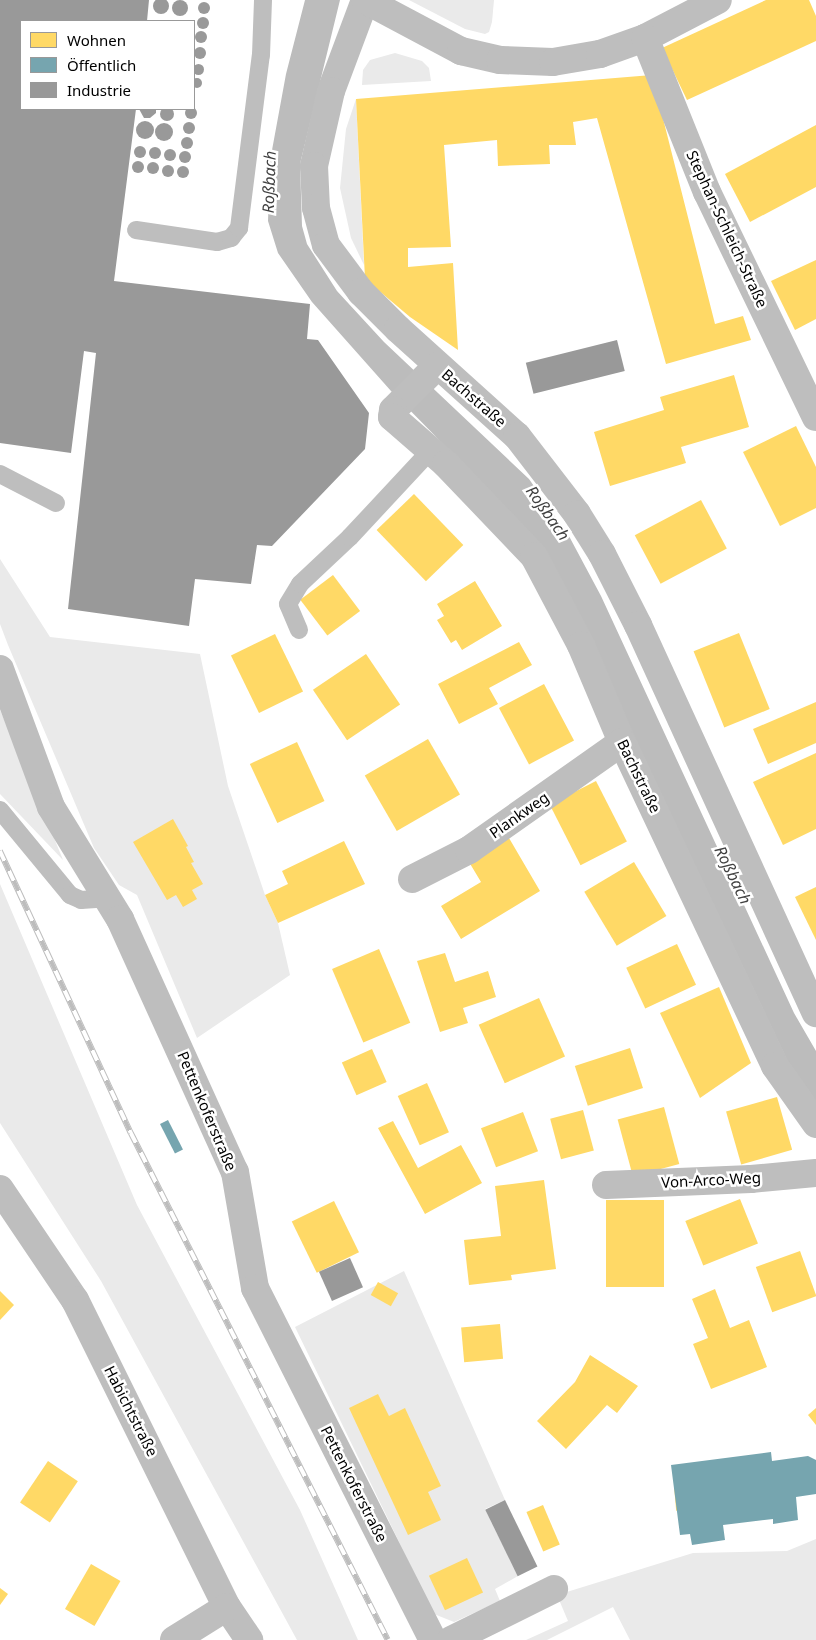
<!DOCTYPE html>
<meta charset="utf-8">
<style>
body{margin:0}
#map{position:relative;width:816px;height:1640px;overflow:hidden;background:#fff;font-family:"Noto Sans",sans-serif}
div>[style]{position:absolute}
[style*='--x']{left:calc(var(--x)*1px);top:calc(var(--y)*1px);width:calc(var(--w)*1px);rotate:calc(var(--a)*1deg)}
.green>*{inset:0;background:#eaeaea}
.water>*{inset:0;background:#bcbcbc}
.homes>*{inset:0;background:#ffd966;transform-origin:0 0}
.public>*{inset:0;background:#76a5af;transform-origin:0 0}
.industry>*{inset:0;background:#999;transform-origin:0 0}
.round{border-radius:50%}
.lane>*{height:18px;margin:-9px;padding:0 9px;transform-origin:9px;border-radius:9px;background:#bebebe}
.street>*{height:28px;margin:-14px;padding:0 14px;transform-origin:14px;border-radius:14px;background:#bebebe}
.rail>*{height:5.5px;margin-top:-2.75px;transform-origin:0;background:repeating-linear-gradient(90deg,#fff 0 11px,#bdbdbd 0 22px);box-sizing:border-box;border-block:1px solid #bdbdbd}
span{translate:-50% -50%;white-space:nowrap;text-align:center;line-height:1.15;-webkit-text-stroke:5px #fff;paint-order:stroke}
.street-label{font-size:15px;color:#000}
.water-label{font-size:16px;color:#414141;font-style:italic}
.legend{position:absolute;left:20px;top:20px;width:175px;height:90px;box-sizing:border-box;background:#fff;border:1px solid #999;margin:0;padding:6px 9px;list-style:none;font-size:15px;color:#000}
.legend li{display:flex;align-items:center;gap:10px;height:25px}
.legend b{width:25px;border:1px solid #999}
</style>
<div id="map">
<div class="green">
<i style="clip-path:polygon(409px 0,494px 0,492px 22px,489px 32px,485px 34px,465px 29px)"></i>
<i style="clip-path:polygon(395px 53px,422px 61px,429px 68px,431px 81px,362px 85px,363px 70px,370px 60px)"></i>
<i style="clip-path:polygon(356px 99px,364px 265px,351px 238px,340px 188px,346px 129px)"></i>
<i style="clip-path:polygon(0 559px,50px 637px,200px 654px,228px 786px,265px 895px,278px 923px,290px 975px,197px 1038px,137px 895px,119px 885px,94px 848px,8px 645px,0 624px)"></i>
<i style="clip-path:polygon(0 710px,46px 818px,63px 860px,0 794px)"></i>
<i style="clip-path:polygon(0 884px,137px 1205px,300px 1510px,358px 1640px,297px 1640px,101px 1281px,0 1123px)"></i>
<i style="clip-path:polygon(404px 1271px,505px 1500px,485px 1509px,518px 1576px,495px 1589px,500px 1601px,454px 1622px,434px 1614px,295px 1327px)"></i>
<i style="clip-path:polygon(816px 1539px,816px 1640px,630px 1640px,613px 1607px,547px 1640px,526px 1640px,568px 1621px,557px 1595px,693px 1553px,787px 1551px)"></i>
</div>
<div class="water">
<i style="clip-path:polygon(305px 0,340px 0,300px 164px,302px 226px,307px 244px,337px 291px,384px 342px,529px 479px,570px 538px,601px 596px,794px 1013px,816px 1051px,816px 1107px,798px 1083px,592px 649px,451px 452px,391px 391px,312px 302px,278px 253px,268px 221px,270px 161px,286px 74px)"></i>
</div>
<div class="homes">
<i style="clip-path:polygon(766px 0,809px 0,816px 16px,816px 41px,687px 100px,662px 48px)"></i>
<i style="clip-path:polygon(652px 75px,715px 324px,743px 316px,751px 340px,666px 364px,597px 118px,573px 122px,576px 145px,549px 145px,550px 164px,498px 166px,497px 140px,444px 145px,451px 247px,408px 248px,408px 267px,453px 263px,458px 350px,410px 317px,365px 279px,356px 99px)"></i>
<i style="clip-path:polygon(816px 125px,816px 187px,750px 222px,725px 174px)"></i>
<i style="clip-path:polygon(816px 260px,816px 319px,795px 330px,771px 281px)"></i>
<i style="clip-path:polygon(734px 375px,749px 427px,681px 447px,686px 463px,610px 486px,594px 432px,664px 410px,660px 397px)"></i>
<i style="clip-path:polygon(796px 426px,816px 467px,816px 508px,780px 526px,743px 452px)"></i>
<i style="left:414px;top:494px;width:71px;height:52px;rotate:46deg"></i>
<i style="left:701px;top:500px;width:55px;height:75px;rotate:62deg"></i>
<i style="left:333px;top:575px;width:45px;height:41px;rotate:53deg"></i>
<i style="clip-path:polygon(475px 581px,502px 626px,462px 650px,456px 640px,451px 643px,437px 620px,444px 616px,437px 604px)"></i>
<i style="left:739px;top:633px;width:82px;height:49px;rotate:68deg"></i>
<i style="left:275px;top:634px;width:64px;height:49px;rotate:64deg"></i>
<i style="clip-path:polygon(519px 642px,532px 665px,489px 688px,498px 704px,459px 724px,438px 684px)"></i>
<i style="left:366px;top:654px;width:61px;height:64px;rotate:56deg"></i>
<i style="left:544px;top:684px;width:64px;height:51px;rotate:62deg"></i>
<i style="clip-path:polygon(816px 702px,816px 743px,768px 764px,753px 729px)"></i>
<i style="left:428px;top:739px;width:64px;height:73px;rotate:60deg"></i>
<i style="left:297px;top:742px;width:65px;height:52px;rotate:65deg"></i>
<i style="clip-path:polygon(816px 753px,816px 829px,783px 845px,753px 782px)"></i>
<i style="left:596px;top:781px;width:68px;height:52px;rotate:63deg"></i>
<i style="clip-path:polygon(173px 819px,188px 846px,186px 847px,194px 862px,191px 863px,203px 884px,192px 890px,197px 899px,183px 907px,176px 895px,167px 900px,133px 842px)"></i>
<i style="clip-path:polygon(509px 838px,540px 891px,461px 939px,441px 906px,481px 882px,469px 862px)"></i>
<i style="clip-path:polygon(344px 841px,365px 884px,278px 923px,265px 895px,288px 884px,282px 871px)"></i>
<i style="left:634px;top:862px;width:63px;height:58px;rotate:59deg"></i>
<i style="clip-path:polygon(816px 887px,816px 940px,795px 897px)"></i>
<i style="left:677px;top:944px;width:45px;height:56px;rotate:65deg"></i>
<i style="left:379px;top:949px;width:80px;height:51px;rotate:67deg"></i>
<i style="clip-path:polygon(445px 953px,455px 982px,488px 971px,496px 997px,463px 1008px,468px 1023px,440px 1032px,417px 961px)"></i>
<i style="clip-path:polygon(719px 987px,751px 1063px,700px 1098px,660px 1013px)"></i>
<i style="left:539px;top:998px;width:64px;height:66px;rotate:66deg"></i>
<i style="left:630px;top:1048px;width:42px;height:58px;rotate:72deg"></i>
<i style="left:372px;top:1049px;width:36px;height:33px;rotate:66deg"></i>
<i style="left:427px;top:1083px;width:54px;height:32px;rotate:66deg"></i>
<i style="left:777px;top:1097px;width:55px;height:53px;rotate:74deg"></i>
<i style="left:664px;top:1107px;width:59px;height:48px;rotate:75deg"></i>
<i style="left:583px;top:1110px;width:42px;height:34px;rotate:75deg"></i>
<i style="left:523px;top:1112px;width:42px;height:45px;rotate:69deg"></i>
<i style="clip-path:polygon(393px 1121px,418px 1168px,461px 1145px,482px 1183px,425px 1214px,378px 1128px)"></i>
<i style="clip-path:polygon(544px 1180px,556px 1269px,511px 1275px,512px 1280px,469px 1285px,464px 1240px,501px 1236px,495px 1186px)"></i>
<i style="left:740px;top:1199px;width:48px;height:59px;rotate:68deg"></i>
<i style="left:606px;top:1200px;width:58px;height:87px"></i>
<i style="left:334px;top:1201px;width:57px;height:47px;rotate:64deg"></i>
<i style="left:800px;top:1251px;width:48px;height:47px;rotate:70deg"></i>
<i style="left:378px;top:1282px;width:23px;height:15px;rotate:29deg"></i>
<i style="clip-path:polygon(715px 1289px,730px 1328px,749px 1320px,767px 1367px,711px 1389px,693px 1344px,708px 1338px,692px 1299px)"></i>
<i style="clip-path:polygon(0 1291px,14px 1305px,0 1320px)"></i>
<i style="left:500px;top:1324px;width:35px;height:39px;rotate:85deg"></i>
<i style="clip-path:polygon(590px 1355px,638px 1386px,617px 1413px,607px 1405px,566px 1449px,537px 1421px,575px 1382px)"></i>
<i style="clip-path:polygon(378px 1394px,389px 1416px,405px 1408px,441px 1486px,428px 1492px,441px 1520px,408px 1535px,349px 1408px)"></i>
<i style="clip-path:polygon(816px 1408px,816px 1425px,808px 1415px)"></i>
<i style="left:48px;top:1461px;width:36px;height:50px;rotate:34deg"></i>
<i style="left:696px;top:1485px;width:24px;height:22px;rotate:85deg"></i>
<i style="left:543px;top:1505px;width:43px;height:18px;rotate:67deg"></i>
<i style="left:467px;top:1558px;width:38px;height:42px;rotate:65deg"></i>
<i style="left:91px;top:1564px;width:34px;height:52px;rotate:30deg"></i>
<i style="clip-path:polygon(0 1588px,8px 1594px,0 1605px)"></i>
</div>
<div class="public">
<i style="left:168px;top:1120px;width:33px;height:9px;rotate:63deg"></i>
<i style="clip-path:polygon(771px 1452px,772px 1461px,808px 1456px,816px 1460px,816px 1494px,796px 1497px,798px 1520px,773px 1524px,773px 1519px,723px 1525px,725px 1540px,692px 1545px,690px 1534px,680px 1535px,671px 1465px)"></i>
</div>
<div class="industry">
<i class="round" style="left:153px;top:-2px;width:16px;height:16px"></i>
<i class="round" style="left:172px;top:0;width:16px;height:16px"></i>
<i style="clip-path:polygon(0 0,149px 0,147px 21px,21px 21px,21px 109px,136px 109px,114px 281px,310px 304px,307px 339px,318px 340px,369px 413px,365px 449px,272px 546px,257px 545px,251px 584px,195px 579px,189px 626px,68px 609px,96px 353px,84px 351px,71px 453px,0 443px)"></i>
<i class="round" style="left:198px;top:2px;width:12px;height:12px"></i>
<i class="round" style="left:197px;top:17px;width:12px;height:12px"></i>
<i class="round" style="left:195px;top:31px;width:12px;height:12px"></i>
<i class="round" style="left:194px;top:47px;width:12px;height:12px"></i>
<i class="round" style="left:192.5px;top:63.5px;width:11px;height:11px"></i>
<i class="round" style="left:192px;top:78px;width:10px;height:10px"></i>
<i class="round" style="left:160px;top:107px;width:14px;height:14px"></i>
<i class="round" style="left:185px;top:107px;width:12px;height:12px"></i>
<i style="clip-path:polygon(139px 109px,156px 109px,156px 113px,150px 118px,144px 118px)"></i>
<i class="round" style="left:136px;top:121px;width:18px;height:18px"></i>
<i class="round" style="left:183px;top:122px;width:12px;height:12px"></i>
<i class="round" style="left:155px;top:123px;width:18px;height:18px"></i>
<i class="round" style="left:181px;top:137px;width:12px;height:12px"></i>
<i class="round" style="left:134px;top:146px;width:12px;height:12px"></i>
<i class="round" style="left:149px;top:147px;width:12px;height:12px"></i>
<i class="round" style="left:164px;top:149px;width:12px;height:12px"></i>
<i class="round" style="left:179px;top:151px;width:12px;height:12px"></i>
<i class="round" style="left:132px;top:161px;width:12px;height:12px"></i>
<i class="round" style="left:147px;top:162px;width:12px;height:12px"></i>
<i class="round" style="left:162px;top:165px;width:12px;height:12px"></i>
<i class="round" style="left:177px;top:166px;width:12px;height:12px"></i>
<i style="left:617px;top:340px;width:32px;height:94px;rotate:76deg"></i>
<i style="left:350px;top:1258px;width:32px;height:34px;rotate:66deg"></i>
<i style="left:505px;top:1500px;width:74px;height:22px;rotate:64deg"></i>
</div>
<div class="lane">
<i style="--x:136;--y:230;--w:82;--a:8.4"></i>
<i style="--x:217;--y:242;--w:15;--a:-16"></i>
<i style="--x:231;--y:238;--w:13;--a:-51"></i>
<i style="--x:239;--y:228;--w:174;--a:-82.8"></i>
<i style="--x:261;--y:55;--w:55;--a:-87.9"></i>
<i style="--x:0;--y:474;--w:63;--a:27.4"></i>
<i style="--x:299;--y:630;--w:28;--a:-113"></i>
<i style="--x:288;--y:604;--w:23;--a:-59"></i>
<i style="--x:300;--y:584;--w:69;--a:-43.2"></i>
<i style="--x:350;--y:537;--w:119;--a:-47"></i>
<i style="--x:0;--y:810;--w:110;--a:50.5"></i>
<i style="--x:70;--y:895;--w:12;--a:24"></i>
<i style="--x:81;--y:900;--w:26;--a:-4"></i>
</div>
<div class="street">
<i style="--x:365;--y:0;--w:97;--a:110.5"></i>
<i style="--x:331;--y:91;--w:77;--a:102.8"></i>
<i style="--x:314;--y:166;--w:42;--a:87.3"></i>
<i style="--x:316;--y:208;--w:38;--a:75"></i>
<i style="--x:326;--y:245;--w:59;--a:53.3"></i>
<i style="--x:361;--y:292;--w:52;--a:45"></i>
<i style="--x:398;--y:329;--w:160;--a:42"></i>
<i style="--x:517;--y:436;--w:98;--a:52.4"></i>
<i style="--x:577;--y:514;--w:47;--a:58"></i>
<i style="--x:602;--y:554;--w:80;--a:63.1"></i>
<i style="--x:638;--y:625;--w:427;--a:65.4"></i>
<i style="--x:365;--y:0;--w:109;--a:28"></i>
<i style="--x:461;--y:51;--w:40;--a:13"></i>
<i style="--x:500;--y:60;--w:53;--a:2.2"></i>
<i style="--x:553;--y:62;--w:48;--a:-9.7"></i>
<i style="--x:600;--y:54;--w:48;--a:-19.6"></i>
<i style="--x:645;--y:38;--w:82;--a:-27.5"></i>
<i style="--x:645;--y:38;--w:166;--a:68.1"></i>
<i style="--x:707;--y:192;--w:250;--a:64.2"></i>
<i style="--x:437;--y:366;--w:62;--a:135"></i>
<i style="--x:393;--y:410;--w:7;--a:98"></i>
<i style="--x:392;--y:417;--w:72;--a:41"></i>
<i style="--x:446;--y:464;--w:127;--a:46.3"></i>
<i style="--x:534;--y:556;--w:101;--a:62.2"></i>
<i style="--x:581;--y:645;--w:105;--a:67.1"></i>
<i style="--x:622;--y:742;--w:358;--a:64.7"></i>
<i style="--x:775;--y:1066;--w:71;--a:54.7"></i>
<i style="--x:0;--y:669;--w:147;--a:69.7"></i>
<i style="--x:51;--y:807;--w:132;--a:58.4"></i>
<i style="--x:120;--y:919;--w:278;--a:65.6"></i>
<i style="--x:235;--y:1172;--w:118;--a:80.2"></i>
<i style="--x:255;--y:1288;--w:394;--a:63.2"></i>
<i style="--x:412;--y:879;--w:64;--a:-27"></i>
<i style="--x:469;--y:850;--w:187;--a:-35.2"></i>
<i style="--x:606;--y:1185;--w:145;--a:-2.4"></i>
<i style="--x:751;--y:1179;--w:65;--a:-5.3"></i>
<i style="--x:0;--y:1189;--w:134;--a:56"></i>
<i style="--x:75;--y:1300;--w:343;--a:63.7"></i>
<i style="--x:227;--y:1607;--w:40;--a:56"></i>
<i style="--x:174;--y:1640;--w:62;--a:-31.9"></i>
<i style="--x:451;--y:1640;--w:115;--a:-26.3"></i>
</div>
<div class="rail">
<i style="--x:0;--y:851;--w:311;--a:65.1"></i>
<i style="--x:131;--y:1133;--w:568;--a:63.12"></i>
</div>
<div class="street-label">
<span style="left:727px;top:229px;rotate:65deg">Stephan-Schleich-Straße</span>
<span style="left:474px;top:398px;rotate:41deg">Bachstraße</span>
<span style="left:639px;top:776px;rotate:64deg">Bachstraße</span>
<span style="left:519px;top:815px;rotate:-35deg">Plankweg</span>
<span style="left:207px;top:1111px;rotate:67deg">Pettenkoferstraße</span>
<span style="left:711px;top:1180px;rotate:-3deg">Von-Arco-Weg</span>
<span style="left:131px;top:1411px;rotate:63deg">Habichtstraße</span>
<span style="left:354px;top:1484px;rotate:63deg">Pettenkoferstraße</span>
</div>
<div class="water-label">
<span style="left:269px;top:182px;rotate:-88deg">Roßbach</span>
<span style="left:548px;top:513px;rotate:55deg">Roßbach</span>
<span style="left:733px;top:875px;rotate:64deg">Roßbach</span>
</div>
<ul class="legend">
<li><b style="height:14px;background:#ffd966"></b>Wohnen</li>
<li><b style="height:14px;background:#76a5af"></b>Öffentlich</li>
<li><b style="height:14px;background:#999"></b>Industrie</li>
</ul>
</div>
